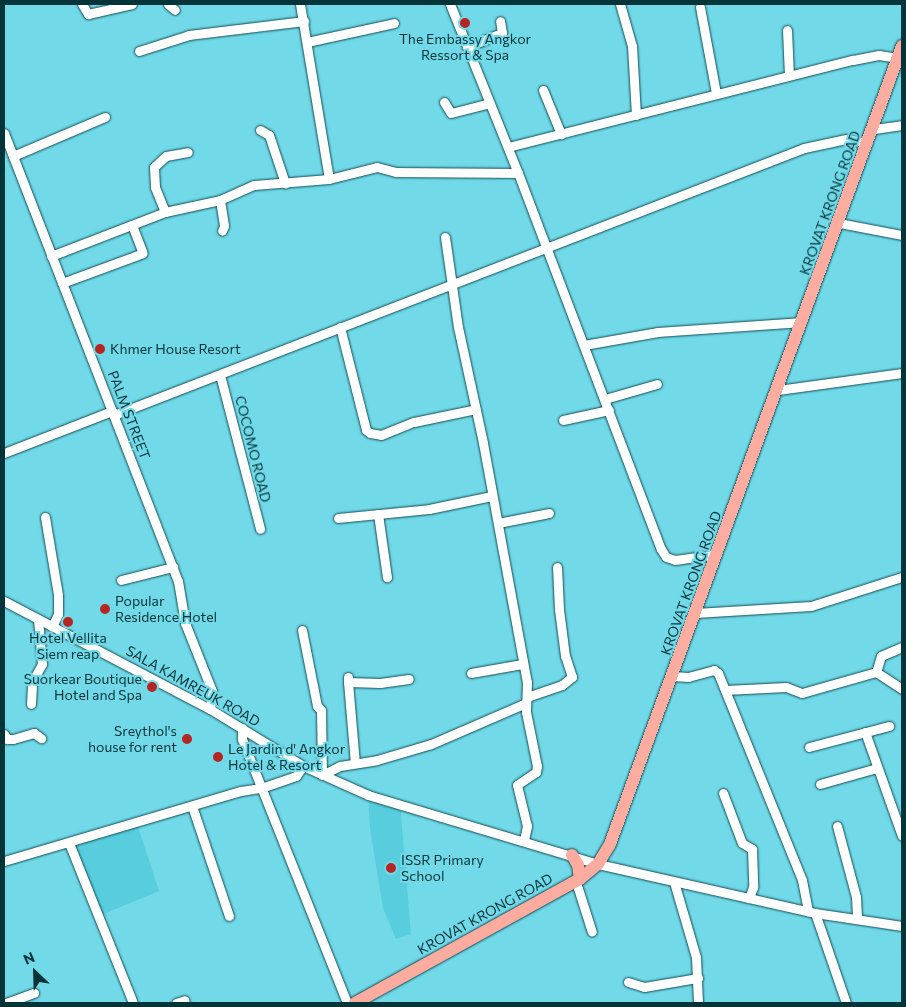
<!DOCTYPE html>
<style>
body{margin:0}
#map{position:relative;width:906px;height:1007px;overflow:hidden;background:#71d9e8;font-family:Commissioner,sans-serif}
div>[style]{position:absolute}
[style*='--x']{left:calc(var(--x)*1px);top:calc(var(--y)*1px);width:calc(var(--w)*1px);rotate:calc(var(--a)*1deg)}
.built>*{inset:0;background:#57cdde}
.roads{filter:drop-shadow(0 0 1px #114c54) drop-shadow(0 0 1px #114c54)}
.minor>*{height:9px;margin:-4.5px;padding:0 4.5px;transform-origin:4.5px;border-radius:4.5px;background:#fff}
.highway>*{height:12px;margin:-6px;padding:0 6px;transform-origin:6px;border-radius:6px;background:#feaba0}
.dots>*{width:14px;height:14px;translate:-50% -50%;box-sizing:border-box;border:2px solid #71d9e8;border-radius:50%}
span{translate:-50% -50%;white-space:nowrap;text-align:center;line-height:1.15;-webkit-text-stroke:4px #71d9e8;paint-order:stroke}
.poi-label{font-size:14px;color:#03343a}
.left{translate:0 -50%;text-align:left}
.right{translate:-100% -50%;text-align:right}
.street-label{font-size:14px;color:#03343a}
.frame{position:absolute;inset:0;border:5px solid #03343a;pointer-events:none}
.north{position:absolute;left:10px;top:947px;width:50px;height:50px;-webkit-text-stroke:4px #71d9e8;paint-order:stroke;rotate:336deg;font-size:14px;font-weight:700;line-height:20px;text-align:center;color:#03343a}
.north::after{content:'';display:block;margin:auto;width:18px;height:22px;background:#03343a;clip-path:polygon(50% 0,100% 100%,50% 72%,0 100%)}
</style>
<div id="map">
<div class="built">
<i style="clip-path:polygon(368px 795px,400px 803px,411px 934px,396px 939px,383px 908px,370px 829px)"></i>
<i style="clip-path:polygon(137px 824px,159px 891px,101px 915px,72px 843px)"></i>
</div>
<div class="roads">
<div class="minor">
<i style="--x:82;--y:4;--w:12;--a:59"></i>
<i style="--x:88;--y:14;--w:45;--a:-12.8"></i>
<i style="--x:168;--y:4;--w:9;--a:41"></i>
<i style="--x:300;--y:4;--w:177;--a:80.6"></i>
<i style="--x:450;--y:4;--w:182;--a:68.1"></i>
<i style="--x:518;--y:173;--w:402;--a:69.2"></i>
<i style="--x:661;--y:549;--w:9;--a:58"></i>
<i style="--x:666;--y:557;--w:9;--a:18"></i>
<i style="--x:675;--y:560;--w:42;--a:-8.1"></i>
<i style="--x:620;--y:4;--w:44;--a:74.1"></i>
<i style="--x:632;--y:46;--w:69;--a:86.7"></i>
<i style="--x:700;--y:7;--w:87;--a:79.5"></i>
<i style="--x:787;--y:30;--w:45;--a:87.5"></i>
<i style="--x:307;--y:42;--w:89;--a:-12.3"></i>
<i style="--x:467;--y:47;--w:38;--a:-22"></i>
<i style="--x:502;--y:33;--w:12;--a:-99"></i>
<i style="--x:139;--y:51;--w:52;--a:-17.7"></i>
<i style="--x:189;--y:35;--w:116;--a:-6.9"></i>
<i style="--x:543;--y:90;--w:48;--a:67.8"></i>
<i style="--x:444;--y:102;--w:13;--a:58"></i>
<i style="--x:451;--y:113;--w:40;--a:-14.4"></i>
<i style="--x:874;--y:129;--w:28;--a:-8"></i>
<i style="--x:260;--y:130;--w:10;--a:29"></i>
<i style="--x:269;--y:135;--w:51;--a:71.6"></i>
<i style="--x:4;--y:133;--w:481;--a:68.8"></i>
<i style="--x:178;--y:581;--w:43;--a:80.5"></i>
<i style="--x:185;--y:623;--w:73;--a:68.3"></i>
<i style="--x:212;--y:691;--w:18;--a:96"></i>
<i style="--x:508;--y:147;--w:356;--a:-14.2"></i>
<i style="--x:853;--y:60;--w:26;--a:-11"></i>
<i style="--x:879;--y:55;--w:19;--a:9"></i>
<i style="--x:13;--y:156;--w:100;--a:-23"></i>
<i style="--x:220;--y:200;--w:26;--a:81"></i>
<i style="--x:224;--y:226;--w:5;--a:112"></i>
<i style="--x:165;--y:212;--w:27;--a:-112"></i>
<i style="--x:155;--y:187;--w:20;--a:-93"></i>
<i style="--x:154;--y:167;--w:16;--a:-43"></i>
<i style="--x:166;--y:156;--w:22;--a:-10"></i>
<i style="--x:839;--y:223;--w:64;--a:10.8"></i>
<i style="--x:132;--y:225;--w:28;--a:69"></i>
<i style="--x:445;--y:237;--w:91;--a:81.8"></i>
<i style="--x:458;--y:327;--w:119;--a:77.8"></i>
<i style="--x:483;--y:443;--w:243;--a:79.6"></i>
<i style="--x:527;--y:682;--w:30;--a:92"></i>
<i style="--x:526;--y:712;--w:55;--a:78.5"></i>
<i style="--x:537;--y:766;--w:6;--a:99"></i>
<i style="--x:536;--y:772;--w:23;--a:146"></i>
<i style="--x:517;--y:785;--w:42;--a:76.3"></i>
<i style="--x:527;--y:826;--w:14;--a:102"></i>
<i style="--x:51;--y:256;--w:122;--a:-21.1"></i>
<i style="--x:165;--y:212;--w:56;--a:-12.3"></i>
<i style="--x:220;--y:200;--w:37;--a:-24"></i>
<i style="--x:254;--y:185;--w:75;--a:-4.6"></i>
<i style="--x:329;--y:179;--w:49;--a:-14"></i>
<i style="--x:377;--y:167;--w:20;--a:15"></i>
<i style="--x:396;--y:172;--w:122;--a:0.5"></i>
<i style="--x:62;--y:283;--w:86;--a:-20.3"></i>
<i style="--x:340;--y:327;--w:106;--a:75.8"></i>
<i style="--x:366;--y:430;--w:5;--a:37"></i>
<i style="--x:370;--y:433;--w:11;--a:10"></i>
<i style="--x:381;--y:435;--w:35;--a:-22"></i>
<i style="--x:414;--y:422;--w:63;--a:-11.8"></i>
<i style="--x:584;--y:345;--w:75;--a:-10"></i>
<i style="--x:658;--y:332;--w:144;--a:-4"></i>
<i style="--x:220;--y:375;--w:159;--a:75.4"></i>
<i style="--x:778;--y:390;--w:125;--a:-7.8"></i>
<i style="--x:605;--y:399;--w:54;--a:-16.1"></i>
<i style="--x:114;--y:415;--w:740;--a:-21.15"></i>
<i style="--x:804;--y:148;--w:43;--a:-12.1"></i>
<i style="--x:846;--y:139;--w:22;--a:10"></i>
<i style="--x:563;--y:420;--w:47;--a:-12.3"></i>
<i style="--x:4;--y:453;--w:116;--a:-21.3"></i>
<i style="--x:378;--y:514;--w:64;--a:81.9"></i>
<i style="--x:45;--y:517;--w:79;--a:80.5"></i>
<i style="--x:58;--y:595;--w:19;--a:90"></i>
<i style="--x:58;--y:614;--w:14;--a:115"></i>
<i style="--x:338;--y:518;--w:91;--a:-5.6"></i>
<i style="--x:429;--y:509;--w:64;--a:-11.7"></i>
<i style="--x:498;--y:523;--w:52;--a:-11.1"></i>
<i style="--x:121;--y:580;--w:54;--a:-14"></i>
<i style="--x:4;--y:601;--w:233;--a:27.7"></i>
<i style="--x:210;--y:709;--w:109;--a:31.5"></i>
<i style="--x:303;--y:766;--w:71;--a:24"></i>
<i style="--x:368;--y:795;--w:240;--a:16.7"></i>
<i style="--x:598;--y:864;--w:222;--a:12.7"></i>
<i style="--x:815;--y:913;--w:88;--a:8.5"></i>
<i style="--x:695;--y:613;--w:116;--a:-3.5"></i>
<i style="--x:811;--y:606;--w:96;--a:-17.7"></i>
<i style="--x:302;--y:630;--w:77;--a:78.8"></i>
<i style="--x:317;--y:706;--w:6;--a:45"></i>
<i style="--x:321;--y:710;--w:64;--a:89.1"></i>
<i style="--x:902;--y:647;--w:23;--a:157"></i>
<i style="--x:881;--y:656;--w:17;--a:107"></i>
<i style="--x:876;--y:672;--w:31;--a:33"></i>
<i style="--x:471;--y:673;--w:52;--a:-10"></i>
<i style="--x:673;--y:676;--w:15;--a:4"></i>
<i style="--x:688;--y:677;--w:27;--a:-15"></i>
<i style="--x:714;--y:670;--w:5;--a:37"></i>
<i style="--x:718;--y:673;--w:223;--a:67.9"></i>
<i style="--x:802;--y:880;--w:32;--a:79"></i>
<i style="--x:348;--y:677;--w:5;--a:90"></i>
<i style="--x:348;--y:682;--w:32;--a:2"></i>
<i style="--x:380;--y:683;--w:29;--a:-8"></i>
<i style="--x:348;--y:682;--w:81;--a:85.1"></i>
<i style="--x:725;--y:690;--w:61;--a:-2.8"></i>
<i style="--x:786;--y:687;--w:17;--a:21"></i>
<i style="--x:802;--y:693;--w:77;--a:-15.8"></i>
<i style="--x:527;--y:697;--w:37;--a:-19"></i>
<i style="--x:562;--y:685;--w:13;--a:-39"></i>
<i style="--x:572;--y:677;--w:22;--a:-108"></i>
<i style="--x:565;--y:656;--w:47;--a:-97.3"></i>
<i style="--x:559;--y:609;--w:42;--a:-92.7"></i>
<i style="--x:31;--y:704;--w:22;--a:-87"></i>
<i style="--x:32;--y:682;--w:21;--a:-61"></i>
<i style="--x:42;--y:664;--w:45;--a:-95.1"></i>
<i style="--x:242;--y:728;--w:11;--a:90"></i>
<i style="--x:242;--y:739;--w:284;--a:68.3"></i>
<i style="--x:865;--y:732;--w:110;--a:70.4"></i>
<i style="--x:4;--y:734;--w:6;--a:59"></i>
<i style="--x:7;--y:739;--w:6;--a:0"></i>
<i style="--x:13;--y:739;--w:22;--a:-16"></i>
<i style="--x:34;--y:733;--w:9;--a:36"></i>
<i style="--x:809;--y:747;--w:83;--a:-14.7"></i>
<i style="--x:322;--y:775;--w:20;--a:-27"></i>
<i style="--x:340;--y:766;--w:37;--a:-9"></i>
<i style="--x:377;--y:760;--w:56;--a:-16.5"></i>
<i style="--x:431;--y:744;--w:103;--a:-23.3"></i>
<i style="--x:820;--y:784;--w:59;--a:-15.7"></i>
<i style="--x:723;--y:793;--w:53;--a:69.2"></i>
<i style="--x:742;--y:843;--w:12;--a:31"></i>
<i style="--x:752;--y:849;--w:38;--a:88"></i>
<i style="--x:753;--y:887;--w:12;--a:110"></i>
<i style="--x:192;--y:806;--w:116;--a:71.4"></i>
<i style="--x:837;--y:826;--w:73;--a:75"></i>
<i style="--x:856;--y:897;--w:22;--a:87"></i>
<i style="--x:69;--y:843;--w:172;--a:68.2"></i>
<i style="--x:4;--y:861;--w:247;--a:-16.5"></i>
<i style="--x:241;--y:791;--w:20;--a:-9"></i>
<i style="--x:261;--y:788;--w:37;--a:-19"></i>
<i style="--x:296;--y:776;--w:12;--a:-55"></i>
<i style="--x:576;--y:882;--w:52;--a:72.3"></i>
<i style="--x:674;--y:882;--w:78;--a:73.7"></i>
<i style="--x:696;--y:957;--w:46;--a:87.5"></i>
<i style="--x:815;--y:913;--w:95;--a:71"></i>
<i style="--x:628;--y:982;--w:17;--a:17"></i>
<i style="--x:644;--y:987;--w:55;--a:-9.5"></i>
<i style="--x:6;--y:1003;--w:30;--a:-20"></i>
<i style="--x:176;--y:1003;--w:9;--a:-18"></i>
</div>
<div class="highway">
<i style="--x:572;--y:855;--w:12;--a:59"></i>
<i style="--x:578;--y:865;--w:14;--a:82"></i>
<i style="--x:355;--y:1003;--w:257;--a:-28.9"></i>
<i style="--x:580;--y:879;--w:23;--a:-40"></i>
<i style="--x:598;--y:864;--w:23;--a:-59"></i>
<i style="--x:610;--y:844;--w:850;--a:-69.9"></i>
</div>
</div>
<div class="dots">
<i style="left:465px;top:23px;background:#b52521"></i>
<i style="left:100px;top:349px;background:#b52521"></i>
<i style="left:105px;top:609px;background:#b52521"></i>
<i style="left:68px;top:622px;background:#b52521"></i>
<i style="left:152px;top:687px;background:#b52521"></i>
<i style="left:187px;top:739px;background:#b52521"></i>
<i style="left:218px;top:757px;background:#b52521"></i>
<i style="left:391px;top:868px;background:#b52521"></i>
</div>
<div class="poi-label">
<span style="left:465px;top:47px">The Embassy Angkor<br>Ressort &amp; Spa</span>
<span class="left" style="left:110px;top:349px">Khmer House Resort</span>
<span class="left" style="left:115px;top:609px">Popular<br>Residence Hotel</span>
<span style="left:68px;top:646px">Hotel Vellita<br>Siem reap</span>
<span class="right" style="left:142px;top:687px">Suorkear Boutique<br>Hotel and Spa</span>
<span class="right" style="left:177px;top:739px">Sreythol's<br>house for rent</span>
<span class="left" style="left:228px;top:757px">Le Jardin d' Angkor<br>Hotel &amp; Resort</span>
<span class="left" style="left:401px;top:868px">ISSR Primary<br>School</span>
</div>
<div class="street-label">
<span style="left:830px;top:203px;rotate:-70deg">KROVAT KRONG ROAD</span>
<span style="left:129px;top:415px;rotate:69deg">PALM STREET</span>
<span style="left:253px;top:449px;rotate:76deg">COCOMO ROAD</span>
<span style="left:691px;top:583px;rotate:-70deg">KROVAT KRONG ROAD</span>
<span style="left:193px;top:686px;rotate:29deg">SALA KAMREUK ROAD</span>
<span style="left:485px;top:914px;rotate:-29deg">KROVAT KRONG ROAD</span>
</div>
<div class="frame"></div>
<div class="north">N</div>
</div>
